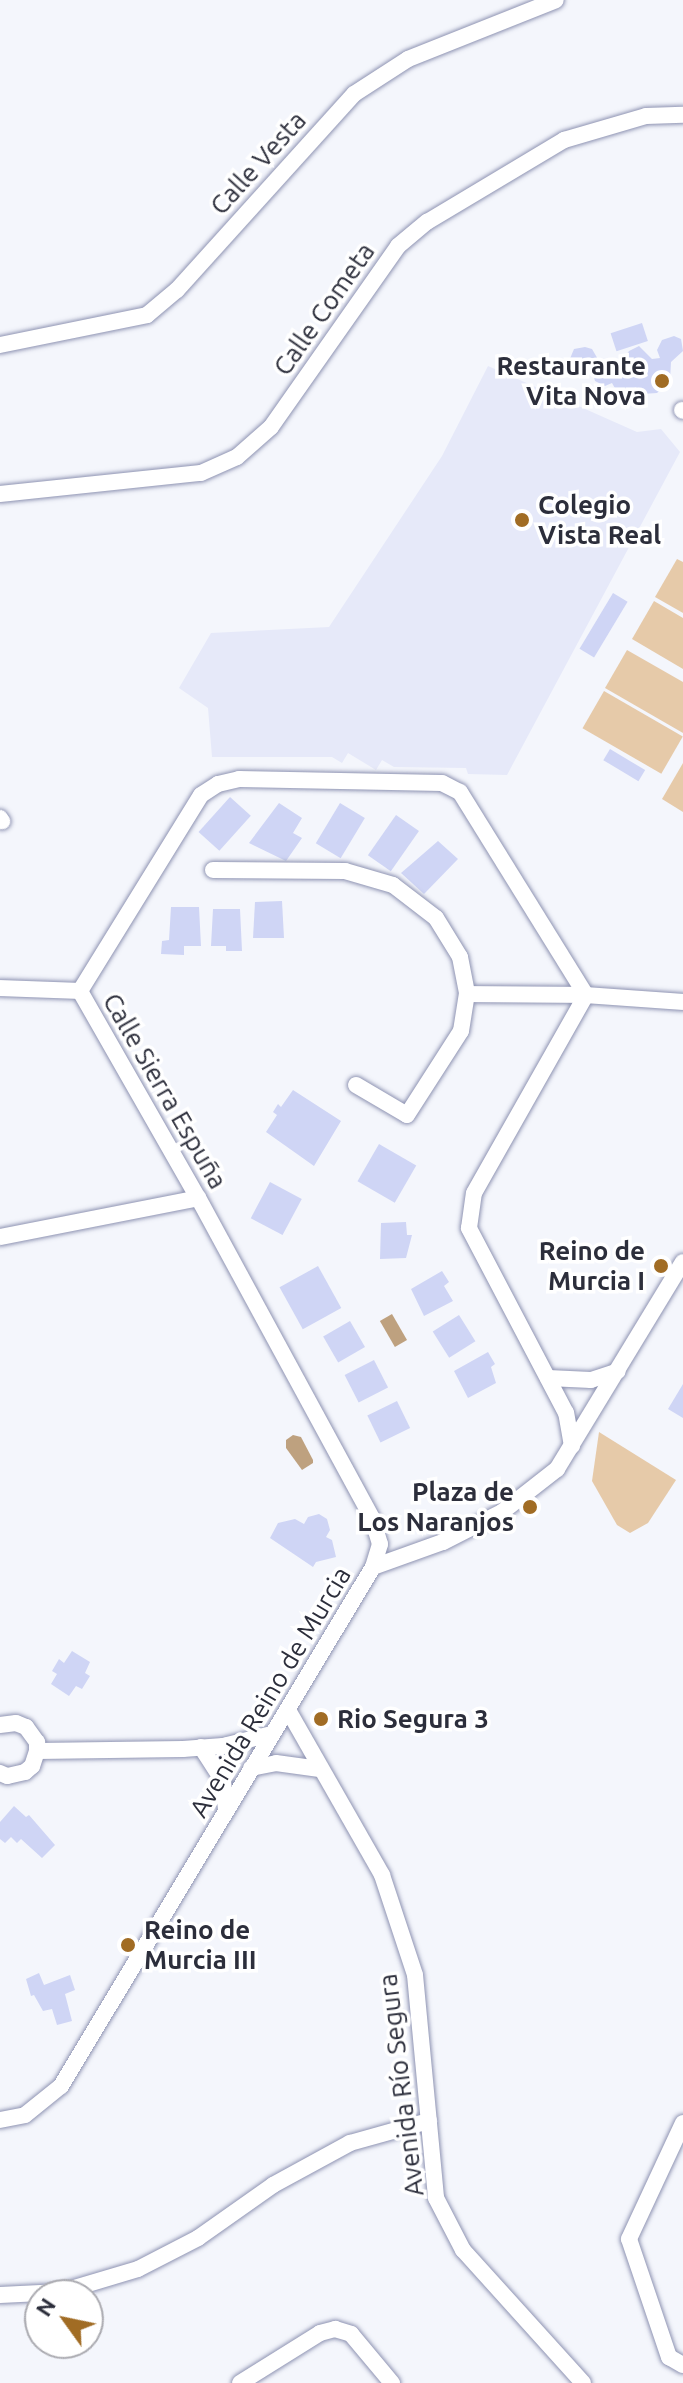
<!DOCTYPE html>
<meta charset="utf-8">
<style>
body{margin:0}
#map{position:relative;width:683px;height:2383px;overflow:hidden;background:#f4f6fc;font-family:Ubuntu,sans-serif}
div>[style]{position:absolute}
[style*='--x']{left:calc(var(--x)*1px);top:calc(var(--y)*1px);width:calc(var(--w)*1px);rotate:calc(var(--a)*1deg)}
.built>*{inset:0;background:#e6e9f9}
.green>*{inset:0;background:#e6caa9;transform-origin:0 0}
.water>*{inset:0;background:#bea17f;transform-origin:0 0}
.building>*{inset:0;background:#cfd5f5;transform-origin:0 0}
.roads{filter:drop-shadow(0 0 2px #8e93b2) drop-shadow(0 0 2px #8e93b2)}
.street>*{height:16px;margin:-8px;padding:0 8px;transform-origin:8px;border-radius:8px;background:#fff}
.dots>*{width:22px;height:22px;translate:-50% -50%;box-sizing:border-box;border:4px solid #fff;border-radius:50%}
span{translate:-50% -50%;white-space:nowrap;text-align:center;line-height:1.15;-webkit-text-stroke:7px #fff;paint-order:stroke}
.street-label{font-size:26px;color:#2c2e3b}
.poi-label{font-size:26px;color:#2c2e3b;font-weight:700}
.right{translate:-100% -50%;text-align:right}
.left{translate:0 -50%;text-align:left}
.north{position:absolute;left:24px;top:2279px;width:80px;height:80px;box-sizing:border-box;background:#fff;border:2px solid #ababb1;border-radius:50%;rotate:303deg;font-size:22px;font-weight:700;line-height:32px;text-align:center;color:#2c2e3b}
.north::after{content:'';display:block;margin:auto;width:28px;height:36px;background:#a16c24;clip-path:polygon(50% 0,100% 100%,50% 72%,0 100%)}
</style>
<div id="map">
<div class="built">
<i style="clip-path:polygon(488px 366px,637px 432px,661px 429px,680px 452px,507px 775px,468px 774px,466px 768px,394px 767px,382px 760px,376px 770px,348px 753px,342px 763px,332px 757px,212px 757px,208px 708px,179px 688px,211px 633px,329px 627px,442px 456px)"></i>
</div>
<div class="green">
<i style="clip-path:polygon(677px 559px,683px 562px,683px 613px,655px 597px)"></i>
<i style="clip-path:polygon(654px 601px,683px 618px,683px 669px,632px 639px)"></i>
<i style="clip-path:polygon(627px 650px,683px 682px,683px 733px,605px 688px)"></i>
<i style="left:604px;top:691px;width:91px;height:43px;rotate:30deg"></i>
<i style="clip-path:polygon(683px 763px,683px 812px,662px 799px)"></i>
<i style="clip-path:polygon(599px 1432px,676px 1480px,648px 1523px,630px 1533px,617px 1525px,592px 1481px)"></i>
</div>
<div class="water">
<i style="left:392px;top:1314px;width:30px;height:14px;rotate:60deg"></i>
<i style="clip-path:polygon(293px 1435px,301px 1437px,313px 1460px,313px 1463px,302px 1470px,286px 1448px,286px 1440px)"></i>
</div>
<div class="building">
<i style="left:642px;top:323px;width:19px;height:33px;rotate:72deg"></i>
<i style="clip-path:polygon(674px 336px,681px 339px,683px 351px,671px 362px,670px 380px,657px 393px,627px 395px,617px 392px,612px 383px,605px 386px,595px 381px,592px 369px,582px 374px,573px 370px,569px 361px,574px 349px,585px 347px,592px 349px,599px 361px,616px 362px,621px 370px,625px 368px,622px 361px,629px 351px,639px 346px,652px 359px,660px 358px,657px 350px,662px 340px)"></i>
<i style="left:613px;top:593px;width:17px;height:65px;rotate:31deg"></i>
<i style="left:610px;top:749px;width:41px;height:13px;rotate:31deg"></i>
<i style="left:230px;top:797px;width:28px;height:47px;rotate:42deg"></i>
<i style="clip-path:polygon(279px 803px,302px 818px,293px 833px,302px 838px,286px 861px,249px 843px)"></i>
<i style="left:340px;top:803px;width:29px;height:47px;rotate:31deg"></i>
<i style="left:396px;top:815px;width:28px;height:49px;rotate:35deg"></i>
<i style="clip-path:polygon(438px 841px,458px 859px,424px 894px,401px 873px)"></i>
<i style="clip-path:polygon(282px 901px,284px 938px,253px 938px,255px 902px)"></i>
<i style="clip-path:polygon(171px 907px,199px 907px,201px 946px,184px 946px,184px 955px,161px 954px,162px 941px,169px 940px)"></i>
<i style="clip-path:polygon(213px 909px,240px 909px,242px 951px,226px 951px,226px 946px,211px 946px)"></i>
<i style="clip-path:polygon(293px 1090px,341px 1121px,314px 1166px,266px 1132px,277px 1115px,273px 1112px,278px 1104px,281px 1107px)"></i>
<i style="left:379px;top:1144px;width:43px;height:43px;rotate:30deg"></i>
<i style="left:270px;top:1182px;width:36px;height:41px;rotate:28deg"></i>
<i style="clip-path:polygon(406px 1222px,407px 1235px,412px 1235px,406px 1258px,380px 1259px,381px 1223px)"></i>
<i style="left:318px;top:1266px;width:48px;height:44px;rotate:61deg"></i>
<i style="clip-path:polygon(442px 1271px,449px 1282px,444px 1286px,453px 1301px,424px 1316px,411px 1289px)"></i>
<i style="left:459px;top:1315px;width:31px;height:31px;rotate:58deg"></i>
<i style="left:350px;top:1321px;width:30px;height:31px;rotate:60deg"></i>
<i style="clip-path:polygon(488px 1352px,495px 1364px,491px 1367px,496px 1383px,468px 1398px,454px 1371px)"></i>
<i style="left:374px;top:1360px;width:31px;height:33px;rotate:63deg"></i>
<i style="clip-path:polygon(683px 1384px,683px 1418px,668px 1409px)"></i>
<i style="left:397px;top:1401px;width:30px;height:33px;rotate:64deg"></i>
<i style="clip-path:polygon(319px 1514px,327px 1519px,330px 1530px,326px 1537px,332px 1540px,336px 1557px,316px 1562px,313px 1567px,270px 1538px,278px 1523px,295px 1519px,304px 1524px,308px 1517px)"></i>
<i style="clip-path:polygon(72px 1651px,90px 1662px,85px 1673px,90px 1676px,82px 1689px,76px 1686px,69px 1696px,51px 1684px,57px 1674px,52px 1671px,59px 1659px,64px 1663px)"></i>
<i style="clip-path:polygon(14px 1806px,26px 1817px,29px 1815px,55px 1845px,42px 1858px,21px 1839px,17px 1843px,11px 1837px,5px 1843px,0 1839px,0 1822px)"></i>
<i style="clip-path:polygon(39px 1973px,44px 1985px,70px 1975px,75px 1990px,65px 1994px,72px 2021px,57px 2025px,52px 2009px,43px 2011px,34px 1995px,31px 1996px,26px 1979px)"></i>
</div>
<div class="roads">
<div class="street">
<i style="--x:0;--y:345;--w:150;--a:-11.5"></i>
<i style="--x:147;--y:315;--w:39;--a:-40"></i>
<i style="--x:177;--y:290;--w:264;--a:-47.9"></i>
<i style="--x:354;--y:94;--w:64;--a:-32.9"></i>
<i style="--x:408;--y:59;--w:159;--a:-21.7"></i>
<i style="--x:682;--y:410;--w:1;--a:45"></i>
<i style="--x:0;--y:494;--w:202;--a:-6"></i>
<i style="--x:201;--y:473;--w:39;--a:-24"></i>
<i style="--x:237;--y:457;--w:45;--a:-41.4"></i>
<i style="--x:271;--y:427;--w:221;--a:-54.9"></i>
<i style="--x:398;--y:246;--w:38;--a:-40"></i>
<i style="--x:427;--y:222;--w:160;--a:-30.9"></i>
<i style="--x:564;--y:140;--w:85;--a:-16.3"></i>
<i style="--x:646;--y:116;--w:37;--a:-2"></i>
<i style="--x:0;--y:818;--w:4;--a:56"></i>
<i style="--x:213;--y:870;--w:132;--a:0.4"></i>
<i style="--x:345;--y:871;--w:50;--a:16.3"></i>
<i style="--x:393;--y:885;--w:54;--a:37.5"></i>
<i style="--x:436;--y:918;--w:46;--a:58.4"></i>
<i style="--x:460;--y:957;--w:38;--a:79"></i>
<i style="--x:0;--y:988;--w:80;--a:2.1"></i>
<i style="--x:356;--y:1085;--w:59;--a:30.5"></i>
<i style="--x:407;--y:1115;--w:100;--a:-57.3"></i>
<i style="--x:461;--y:1031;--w:37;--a:-81"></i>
<i style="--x:467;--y:994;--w:119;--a:0.5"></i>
<i style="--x:0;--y:1237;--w:202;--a:-11.1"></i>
<i style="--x:548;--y:1378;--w:43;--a:2.7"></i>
<i style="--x:591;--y:1380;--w:28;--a:-18"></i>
<i style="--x:572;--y:1446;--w:34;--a:-100"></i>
<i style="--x:566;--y:1413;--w:209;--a:-117.7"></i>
<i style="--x:469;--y:1228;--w:35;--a:-82"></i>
<i style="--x:474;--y:1193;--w:227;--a:-60.5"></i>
<i style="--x:586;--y:995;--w:97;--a:4.1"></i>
<i style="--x:373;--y:1567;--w:24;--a:-73"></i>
<i style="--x:380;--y:1544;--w:27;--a:-107"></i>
<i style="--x:372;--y:1518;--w:364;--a:-118.5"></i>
<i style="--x:198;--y:1198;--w:238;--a:-119.7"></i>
<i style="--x:80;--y:991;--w:230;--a:-58.3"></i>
<i style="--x:201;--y:795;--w:20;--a:-33"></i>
<i style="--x:218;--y:784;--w:22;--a:-13"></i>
<i style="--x:239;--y:779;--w:203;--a:1.1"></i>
<i style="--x:442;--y:783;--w:20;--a:27"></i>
<i style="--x:460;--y:792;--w:239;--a:58.2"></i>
<i style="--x:288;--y:1710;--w:190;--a:60.3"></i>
<i style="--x:382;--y:1875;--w:105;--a:71.7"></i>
<i style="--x:415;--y:1975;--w:224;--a:84.6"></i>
<i style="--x:436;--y:2198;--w:59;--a:62.6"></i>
<i style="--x:463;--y:2250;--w:179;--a:47.9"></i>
<i style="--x:0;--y:1725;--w:16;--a:-7"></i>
<i style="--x:16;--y:1723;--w:11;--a:22"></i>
<i style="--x:26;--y:1727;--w:19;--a:54"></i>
<i style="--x:37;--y:1742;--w:9;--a:90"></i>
<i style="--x:37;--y:1751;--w:16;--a:108"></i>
<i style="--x:32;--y:1766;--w:9;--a:139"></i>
<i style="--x:25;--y:1772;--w:18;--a:167"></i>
<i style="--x:7;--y:1776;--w:8;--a:-157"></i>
<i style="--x:201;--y:1747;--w:40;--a:57.1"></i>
<i style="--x:223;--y:1781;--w:29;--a:84"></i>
<i style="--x:37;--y:1751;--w:146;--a:-0.8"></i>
<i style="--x:183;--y:1749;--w:40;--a:-4.3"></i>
<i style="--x:223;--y:1746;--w:50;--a:-13.8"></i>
<i style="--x:251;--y:1768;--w:25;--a:-11"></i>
<i style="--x:276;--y:1763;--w:44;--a:7.8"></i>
<i style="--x:0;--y:2120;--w:25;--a:-11"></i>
<i style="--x:25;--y:2115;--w:46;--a:-38.9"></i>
<i style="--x:61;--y:2086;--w:606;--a:-58.99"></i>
<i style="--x:373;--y:1567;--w:74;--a:-19.7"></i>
<i style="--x:443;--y:1542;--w:66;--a:-27"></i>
<i style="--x:502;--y:1512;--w:70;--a:-38"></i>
<i style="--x:557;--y:1469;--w:242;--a:-58.7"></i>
<i style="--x:683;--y:2123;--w:128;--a:115"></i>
<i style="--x:629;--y:2239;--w:125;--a:71.3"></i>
<i style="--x:669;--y:2357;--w:16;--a:30"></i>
<i style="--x:0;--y:2295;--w:61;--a:-2.8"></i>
<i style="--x:61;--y:2292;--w:80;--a:-16.6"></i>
<i style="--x:138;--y:2269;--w:68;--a:-27.3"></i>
<i style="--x:198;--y:2238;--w:92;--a:-35.2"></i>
<i style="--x:273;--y:2185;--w:88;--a:-28.6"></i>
<i style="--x:350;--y:2143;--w:82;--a:-15.6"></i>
<i style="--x:240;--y:2383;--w:94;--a:-32"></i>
<i style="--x:320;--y:2333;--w:16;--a:-15"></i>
<i style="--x:335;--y:2329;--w:17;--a:17"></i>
<i style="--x:351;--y:2334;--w:64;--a:50.1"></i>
</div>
</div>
<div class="dots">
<i style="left:662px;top:381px;background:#a16c24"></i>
<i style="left:522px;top:520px;background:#a16c24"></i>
<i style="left:661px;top:1266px;background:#a16c24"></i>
<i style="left:530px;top:1507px;background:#a16c24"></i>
<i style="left:321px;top:1719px;background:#a16c24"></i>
<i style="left:128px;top:1945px;background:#a16c24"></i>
</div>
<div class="street-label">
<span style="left:258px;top:163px;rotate:-48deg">Calle Vesta</span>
<span style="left:324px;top:309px;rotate:-55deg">Calle Cometa</span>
<span style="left:165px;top:1091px;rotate:60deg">Calle Sierra Espuña</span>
<span style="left:270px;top:1692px;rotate:-59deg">Avenida Reino de Murcia</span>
<span style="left:401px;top:2085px;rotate:-97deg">Avenida Río Segura</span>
</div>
<div class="poi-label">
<span class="right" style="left:646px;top:381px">Restaurante<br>Vita Nova</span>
<span class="left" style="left:538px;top:520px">Colegio<br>Vista Real</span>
<span class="right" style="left:645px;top:1266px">Reino de<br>Murcia I</span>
<span class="right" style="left:514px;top:1507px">Plaza de<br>Los Naranjos</span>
<span class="left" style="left:337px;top:1719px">Rio Segura 3</span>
<span class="left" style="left:144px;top:1945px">Reino de<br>Murcia III</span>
</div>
<div class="north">N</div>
</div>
